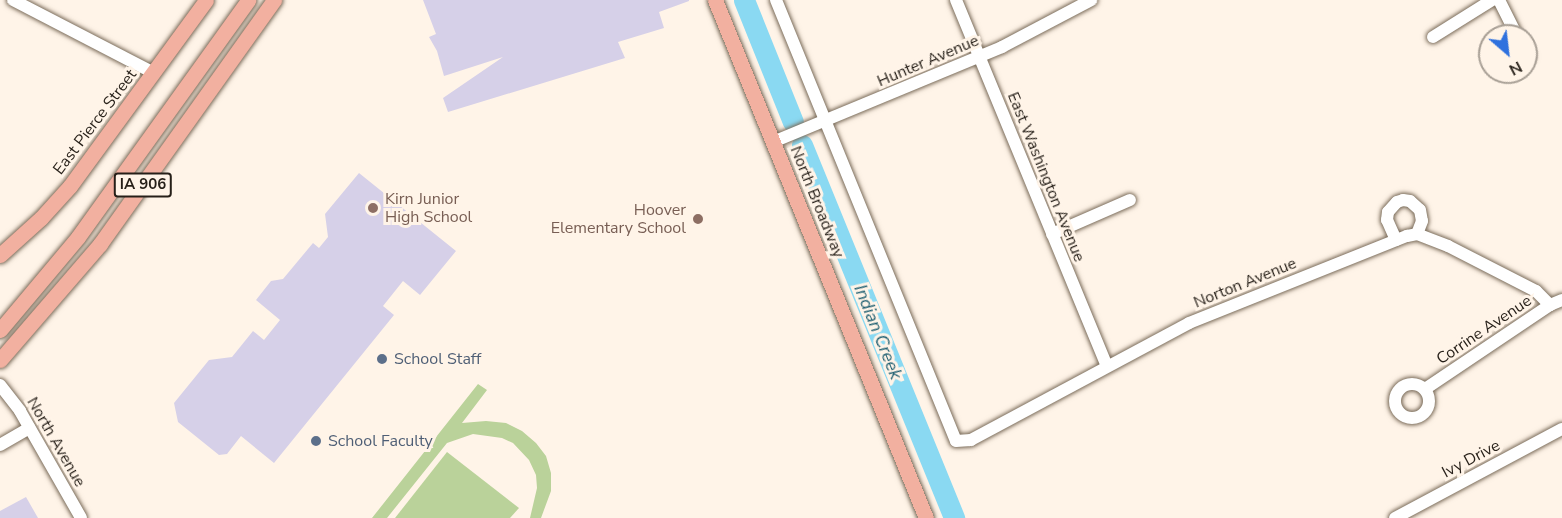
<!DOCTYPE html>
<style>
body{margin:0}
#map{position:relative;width:1562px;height:518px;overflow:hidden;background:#fff4e8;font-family:"Nunito Sans",sans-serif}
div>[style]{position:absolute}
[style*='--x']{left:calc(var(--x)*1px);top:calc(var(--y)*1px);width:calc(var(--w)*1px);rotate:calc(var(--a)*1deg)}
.green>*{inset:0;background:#bad29a}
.river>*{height:21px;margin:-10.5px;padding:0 10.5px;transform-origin:10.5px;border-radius:10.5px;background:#8ad9f2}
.building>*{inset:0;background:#d6d0e8}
.roads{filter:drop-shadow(0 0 2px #7b6c5a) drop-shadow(0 0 2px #7b6c5a)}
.minor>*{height:12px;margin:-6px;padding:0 6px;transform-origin:6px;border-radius:6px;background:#fff}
.minor>.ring{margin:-6px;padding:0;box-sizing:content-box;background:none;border:12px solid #fff;border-radius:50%}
.major>*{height:15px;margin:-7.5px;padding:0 7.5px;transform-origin:7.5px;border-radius:7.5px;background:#f2b0a0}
.dots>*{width:16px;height:16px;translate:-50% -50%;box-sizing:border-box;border:3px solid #fff4e8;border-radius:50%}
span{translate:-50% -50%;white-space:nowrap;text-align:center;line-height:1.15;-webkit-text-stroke:6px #fff4e8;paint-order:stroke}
.shield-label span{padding:2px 4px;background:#fff4e8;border:2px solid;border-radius:4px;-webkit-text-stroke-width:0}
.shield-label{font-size:15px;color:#261f18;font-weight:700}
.street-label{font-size:16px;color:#261f18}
.education-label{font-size:16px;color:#785e54}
.left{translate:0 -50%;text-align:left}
.right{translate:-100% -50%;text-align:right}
.service-label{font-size:16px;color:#4e5e75}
.water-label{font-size:18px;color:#216072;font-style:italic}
.north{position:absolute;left:1478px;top:24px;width:60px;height:60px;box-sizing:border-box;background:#fff4e8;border:2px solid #a89f95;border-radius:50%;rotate:152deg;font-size:16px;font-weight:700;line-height:24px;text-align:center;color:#261f18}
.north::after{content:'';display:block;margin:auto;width:21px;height:27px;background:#2f71de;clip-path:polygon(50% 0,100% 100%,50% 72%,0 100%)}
</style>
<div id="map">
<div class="green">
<i style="clip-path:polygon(478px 384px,487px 390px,462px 423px,486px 421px,506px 423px,522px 431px,536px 443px,546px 456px,551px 473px,551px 491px,541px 518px,530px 518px,537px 488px,536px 475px,529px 460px,513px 443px,502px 438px,473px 434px,447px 443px,387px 518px,372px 518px)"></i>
<i style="clip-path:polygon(447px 452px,519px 508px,510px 518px,395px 518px)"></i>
</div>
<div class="river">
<i style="--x:744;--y:0;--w:131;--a:68.1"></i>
<i style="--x:802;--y:145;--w:403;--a:67.8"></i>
</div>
<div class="building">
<i style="clip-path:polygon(423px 0,689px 0,689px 1px,659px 12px,664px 28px,618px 42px,625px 58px,448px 112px,443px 98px,503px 57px,444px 76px,437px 51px,429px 37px,436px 34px)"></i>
<i style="clip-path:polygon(359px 173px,456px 251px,420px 295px,403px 281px,383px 306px,394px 315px,274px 463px,241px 436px,227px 454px,219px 455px,178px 422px,174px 403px,209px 360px,232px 357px,253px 331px,264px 340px,280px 320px,256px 300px,271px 281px,283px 279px,313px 243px,319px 248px,328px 237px,325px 214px)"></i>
<i style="clip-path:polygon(26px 497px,38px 518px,0 518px,0 511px)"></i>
</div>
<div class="roads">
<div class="minor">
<i style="--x:13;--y:0;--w:159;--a:27.4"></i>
<i style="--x:776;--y:0;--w:476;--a:67.8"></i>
<i style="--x:956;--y:441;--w:15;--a:-4"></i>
<i style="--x:971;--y:440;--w:247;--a:-28.2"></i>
<i style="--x:1189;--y:323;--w:235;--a:-21.8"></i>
<i style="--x:1407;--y:236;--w:10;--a:-11"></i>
<i style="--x:1417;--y:234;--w:33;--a:21"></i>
<i style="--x:1448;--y:246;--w:99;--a:27.1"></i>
<i style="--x:1536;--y:291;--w:20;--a:45"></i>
<i style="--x:956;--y:0;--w:396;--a:67.6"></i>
<i style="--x:1499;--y:0;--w:40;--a:63.4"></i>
<i style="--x:1433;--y:37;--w:70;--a:-32.1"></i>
<i style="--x:1526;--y:53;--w:4;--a:56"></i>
<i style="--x:773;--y:142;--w:248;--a:-22.5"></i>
<i style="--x:1002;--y:47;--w:101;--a:-27.8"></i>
<i style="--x:1052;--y:234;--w:85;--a:-23.6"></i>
<i style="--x:1396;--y:240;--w:22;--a:-114"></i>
<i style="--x:1387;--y:220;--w:8;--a:-83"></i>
<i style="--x:1388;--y:212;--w:13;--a:-48"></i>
<i style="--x:1397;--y:202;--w:6;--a:-18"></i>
<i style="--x:1403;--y:200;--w:7;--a:8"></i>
<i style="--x:1410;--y:201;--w:13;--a:42"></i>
<i style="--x:1420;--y:210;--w:11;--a:80"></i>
<i style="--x:1422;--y:221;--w:14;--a:111"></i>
<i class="ring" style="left:1395px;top:384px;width:22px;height:22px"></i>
<i style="--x:0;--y:385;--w:33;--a:52"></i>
<i style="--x:20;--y:411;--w:123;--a:60.3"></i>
<i style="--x:1425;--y:389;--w:151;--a:-33.9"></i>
<i style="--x:1550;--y:305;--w:13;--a:-23"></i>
<i style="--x:0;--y:445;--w:34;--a:-30"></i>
<i style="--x:1395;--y:518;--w:189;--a:-28.1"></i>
</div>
<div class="major">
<i style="--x:715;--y:0;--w:559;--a:67.84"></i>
<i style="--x:0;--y:255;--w:55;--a:-42.1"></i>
<i style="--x:41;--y:218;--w:43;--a:-47.8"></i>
<i style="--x:70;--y:186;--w:230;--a:-53.8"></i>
<i style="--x:0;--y:330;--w:121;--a:-50"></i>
<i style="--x:78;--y:237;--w:292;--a:-54.3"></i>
<i style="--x:0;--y:360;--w:153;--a:-49.2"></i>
<i style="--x:100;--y:244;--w:300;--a:-54.5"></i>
</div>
</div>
<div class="dots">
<i style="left:373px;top:208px;background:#8d6e63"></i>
<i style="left:698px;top:219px;background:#8d6e63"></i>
<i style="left:382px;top:359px;background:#5c6f8a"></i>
<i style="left:316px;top:441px;background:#5c6f8a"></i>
</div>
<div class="shield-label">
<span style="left:143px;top:185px">IA 906</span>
</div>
<div class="street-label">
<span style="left:928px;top:61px;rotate:-23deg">Hunter Avenue</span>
<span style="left:95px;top:122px;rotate:-53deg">East Pierce Street</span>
<span style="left:1046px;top:177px;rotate:68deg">East Washington Avenue</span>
<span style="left:817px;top:202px;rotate:68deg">North Broadway</span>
<span style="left:1245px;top:283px;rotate:-22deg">Norton Avenue</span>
<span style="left:1484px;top:330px;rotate:-34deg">Corrine Avenue</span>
<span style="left:56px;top:442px;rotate:60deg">North Avenue</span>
<span style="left:1471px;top:459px;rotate:-28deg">Ivy Drive</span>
</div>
<div class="education-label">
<span class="left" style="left:385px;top:208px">Kirn Junior<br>High School</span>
<span class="right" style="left:686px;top:219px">Hoover<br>Elementary School</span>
</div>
<div class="service-label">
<span class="left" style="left:394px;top:359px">School Staff</span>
<span class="left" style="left:328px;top:441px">School Faculty</span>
</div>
<div class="water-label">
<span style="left:878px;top:332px;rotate:68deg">Indian Creek</span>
</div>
<div class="north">N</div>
</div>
